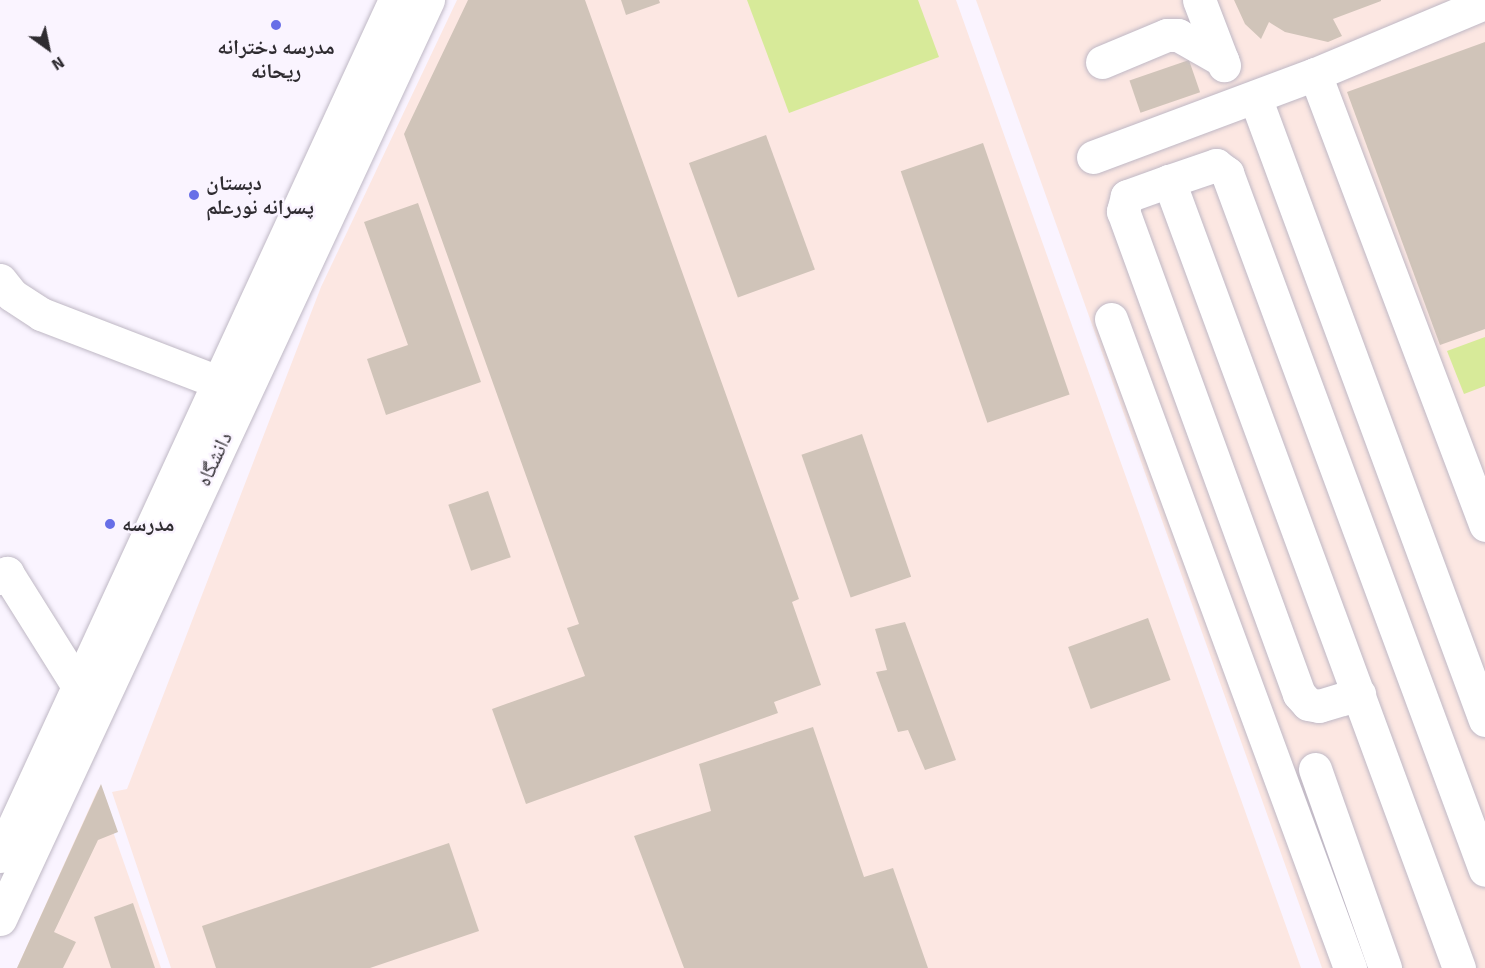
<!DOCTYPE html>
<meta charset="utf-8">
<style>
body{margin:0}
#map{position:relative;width:1485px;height:968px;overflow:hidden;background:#faf4ff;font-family:Signika,"Noto Naskh Arabic",sans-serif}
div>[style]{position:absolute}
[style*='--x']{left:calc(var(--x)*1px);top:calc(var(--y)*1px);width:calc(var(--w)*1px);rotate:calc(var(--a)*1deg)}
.industrial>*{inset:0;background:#fce7e2}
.green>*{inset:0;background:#d7ea99}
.building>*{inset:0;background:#d0c4b9;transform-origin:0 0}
.roads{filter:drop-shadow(0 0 2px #bfb8c5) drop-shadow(0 0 2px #bfb8c5)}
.minor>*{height:33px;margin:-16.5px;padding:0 16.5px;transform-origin:16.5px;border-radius:16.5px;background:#fff}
.dots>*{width:16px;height:16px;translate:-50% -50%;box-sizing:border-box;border:3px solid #faf4ff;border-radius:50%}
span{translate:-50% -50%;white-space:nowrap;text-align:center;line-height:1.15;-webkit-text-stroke:5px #faf4ff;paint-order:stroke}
.poi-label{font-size:21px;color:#2f2c31;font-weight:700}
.left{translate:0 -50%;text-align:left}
.street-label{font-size:21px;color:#2f2c31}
.north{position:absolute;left:18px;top:18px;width:60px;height:60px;-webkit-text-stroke:4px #faf4ff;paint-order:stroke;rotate:147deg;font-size:16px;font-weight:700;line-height:24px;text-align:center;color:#2f2c31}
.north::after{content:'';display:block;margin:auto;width:21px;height:27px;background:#2f2c31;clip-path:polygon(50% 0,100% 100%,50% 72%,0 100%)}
</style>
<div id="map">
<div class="industrial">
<i style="clip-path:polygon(457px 0,956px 0,1301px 968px,171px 968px,112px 792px,127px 789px,321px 287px)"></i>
<i style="clip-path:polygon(976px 0,1485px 0,1485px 968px,1322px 968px)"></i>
<i style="clip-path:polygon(98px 789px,161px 968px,17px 968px)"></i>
</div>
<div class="green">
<i style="clip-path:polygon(747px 0,918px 0,939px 57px,789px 113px)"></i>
<i style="clip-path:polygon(1485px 337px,1485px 386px,1464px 394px,1447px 351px)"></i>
</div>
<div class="building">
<i style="clip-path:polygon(468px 0,585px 0,799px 599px,792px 602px,821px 685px,774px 702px,778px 713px,526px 804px,492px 709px,585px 676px,567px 628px,579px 624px,404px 134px)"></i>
<i style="clip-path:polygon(621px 0,659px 0,660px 3px,626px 15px)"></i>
<i style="clip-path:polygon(1234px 0,1381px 0,1381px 1px,1333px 19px,1342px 36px,1328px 42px,1285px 32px,1269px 22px,1261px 39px,1245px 24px)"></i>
<i style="clip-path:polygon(1485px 42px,1485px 329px,1440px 345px,1347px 92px)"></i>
<i style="left:1189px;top:60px;width:34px;height:63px;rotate:71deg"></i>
<i style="left:766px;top:135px;width:143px;height:82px;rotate:70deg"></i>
<i style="left:983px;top:143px;width:266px;height:87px;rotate:71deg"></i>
<i style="clip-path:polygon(418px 203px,481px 382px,386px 415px,367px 359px,408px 345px,364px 222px)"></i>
<i style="left:862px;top:434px;width:151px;height:64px;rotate:71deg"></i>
<i style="left:488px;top:491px;width:70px;height:42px;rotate:71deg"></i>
<i style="left:1148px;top:618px;width:66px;height:85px;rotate:70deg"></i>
<i style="clip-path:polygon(905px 622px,956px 760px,925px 770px,908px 730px,898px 732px,876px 672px,887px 670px,875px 629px)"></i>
<i style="clip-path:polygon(813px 727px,864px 877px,893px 868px,928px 968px,684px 968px,634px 836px,711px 811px,699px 764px)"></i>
<i style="clip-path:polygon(101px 784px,118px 832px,98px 840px,54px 932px,76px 942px,63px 968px,17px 968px)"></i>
<i style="clip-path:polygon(449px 843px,479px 931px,370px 968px,216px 968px,202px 926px)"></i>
<i style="clip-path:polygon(133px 903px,155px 968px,111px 968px,94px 917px)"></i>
</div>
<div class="roads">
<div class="minor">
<i style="--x:1199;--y:0;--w:70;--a:69"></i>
<i style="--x:1102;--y:62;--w:70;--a:-22.6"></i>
<i style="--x:1167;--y:35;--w:11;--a:0"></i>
<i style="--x:1178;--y:35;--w:51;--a:29.6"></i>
<i style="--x:1315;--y:74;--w:482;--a:69.3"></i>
<i style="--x:1255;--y:97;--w:664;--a:69.74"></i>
<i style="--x:1093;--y:157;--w:237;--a:-20.5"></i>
<i style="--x:1315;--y:74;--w:184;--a:-22.7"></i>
<i style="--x:1169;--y:181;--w:45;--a:160.3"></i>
<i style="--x:1127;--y:196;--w:16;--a:105"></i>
<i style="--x:1123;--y:211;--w:514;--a:69.98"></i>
<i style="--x:1299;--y:694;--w:13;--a:48"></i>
<i style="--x:1308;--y:704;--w:11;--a:10"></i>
<i style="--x:1319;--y:706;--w:42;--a:-16.7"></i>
<i style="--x:0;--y:280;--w:19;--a:51"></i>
<i style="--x:12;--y:295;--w:35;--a:33"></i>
<i style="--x:41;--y:314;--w:190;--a:21"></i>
<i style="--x:1111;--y:319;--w:692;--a:69.78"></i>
<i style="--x:0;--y:578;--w:9;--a:-36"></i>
<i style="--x:7;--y:573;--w:133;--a:57.9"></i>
<i style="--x:78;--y:686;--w:17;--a:28"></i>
<i style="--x:1315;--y:769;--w:211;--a:70.6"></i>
<i style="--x:0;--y:856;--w:943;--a:-65.23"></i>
<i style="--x:0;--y:919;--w:1014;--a:-65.03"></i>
<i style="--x:1459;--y:968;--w:839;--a:-110.23"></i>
<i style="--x:1169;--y:181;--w:50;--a:-18.8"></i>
<i style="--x:1216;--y:165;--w:14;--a:36"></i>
<i style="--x:1227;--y:173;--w:743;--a:69.69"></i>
</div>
</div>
<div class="dots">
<i style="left:276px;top:25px;background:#676ee7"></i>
<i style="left:194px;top:195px;background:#676ee7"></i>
<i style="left:110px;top:524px;background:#676ee7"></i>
</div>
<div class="poi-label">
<span style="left:276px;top:59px">مدرسه دخترانه<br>ریحانه</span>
<span class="left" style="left:206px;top:195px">دبستان<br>پسرانه نورعلم</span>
<span class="left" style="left:122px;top:524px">مدرسه</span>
</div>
<div class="street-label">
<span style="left:214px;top:459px;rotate:-65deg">دانشگاه</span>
</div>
<div class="north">N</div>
</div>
